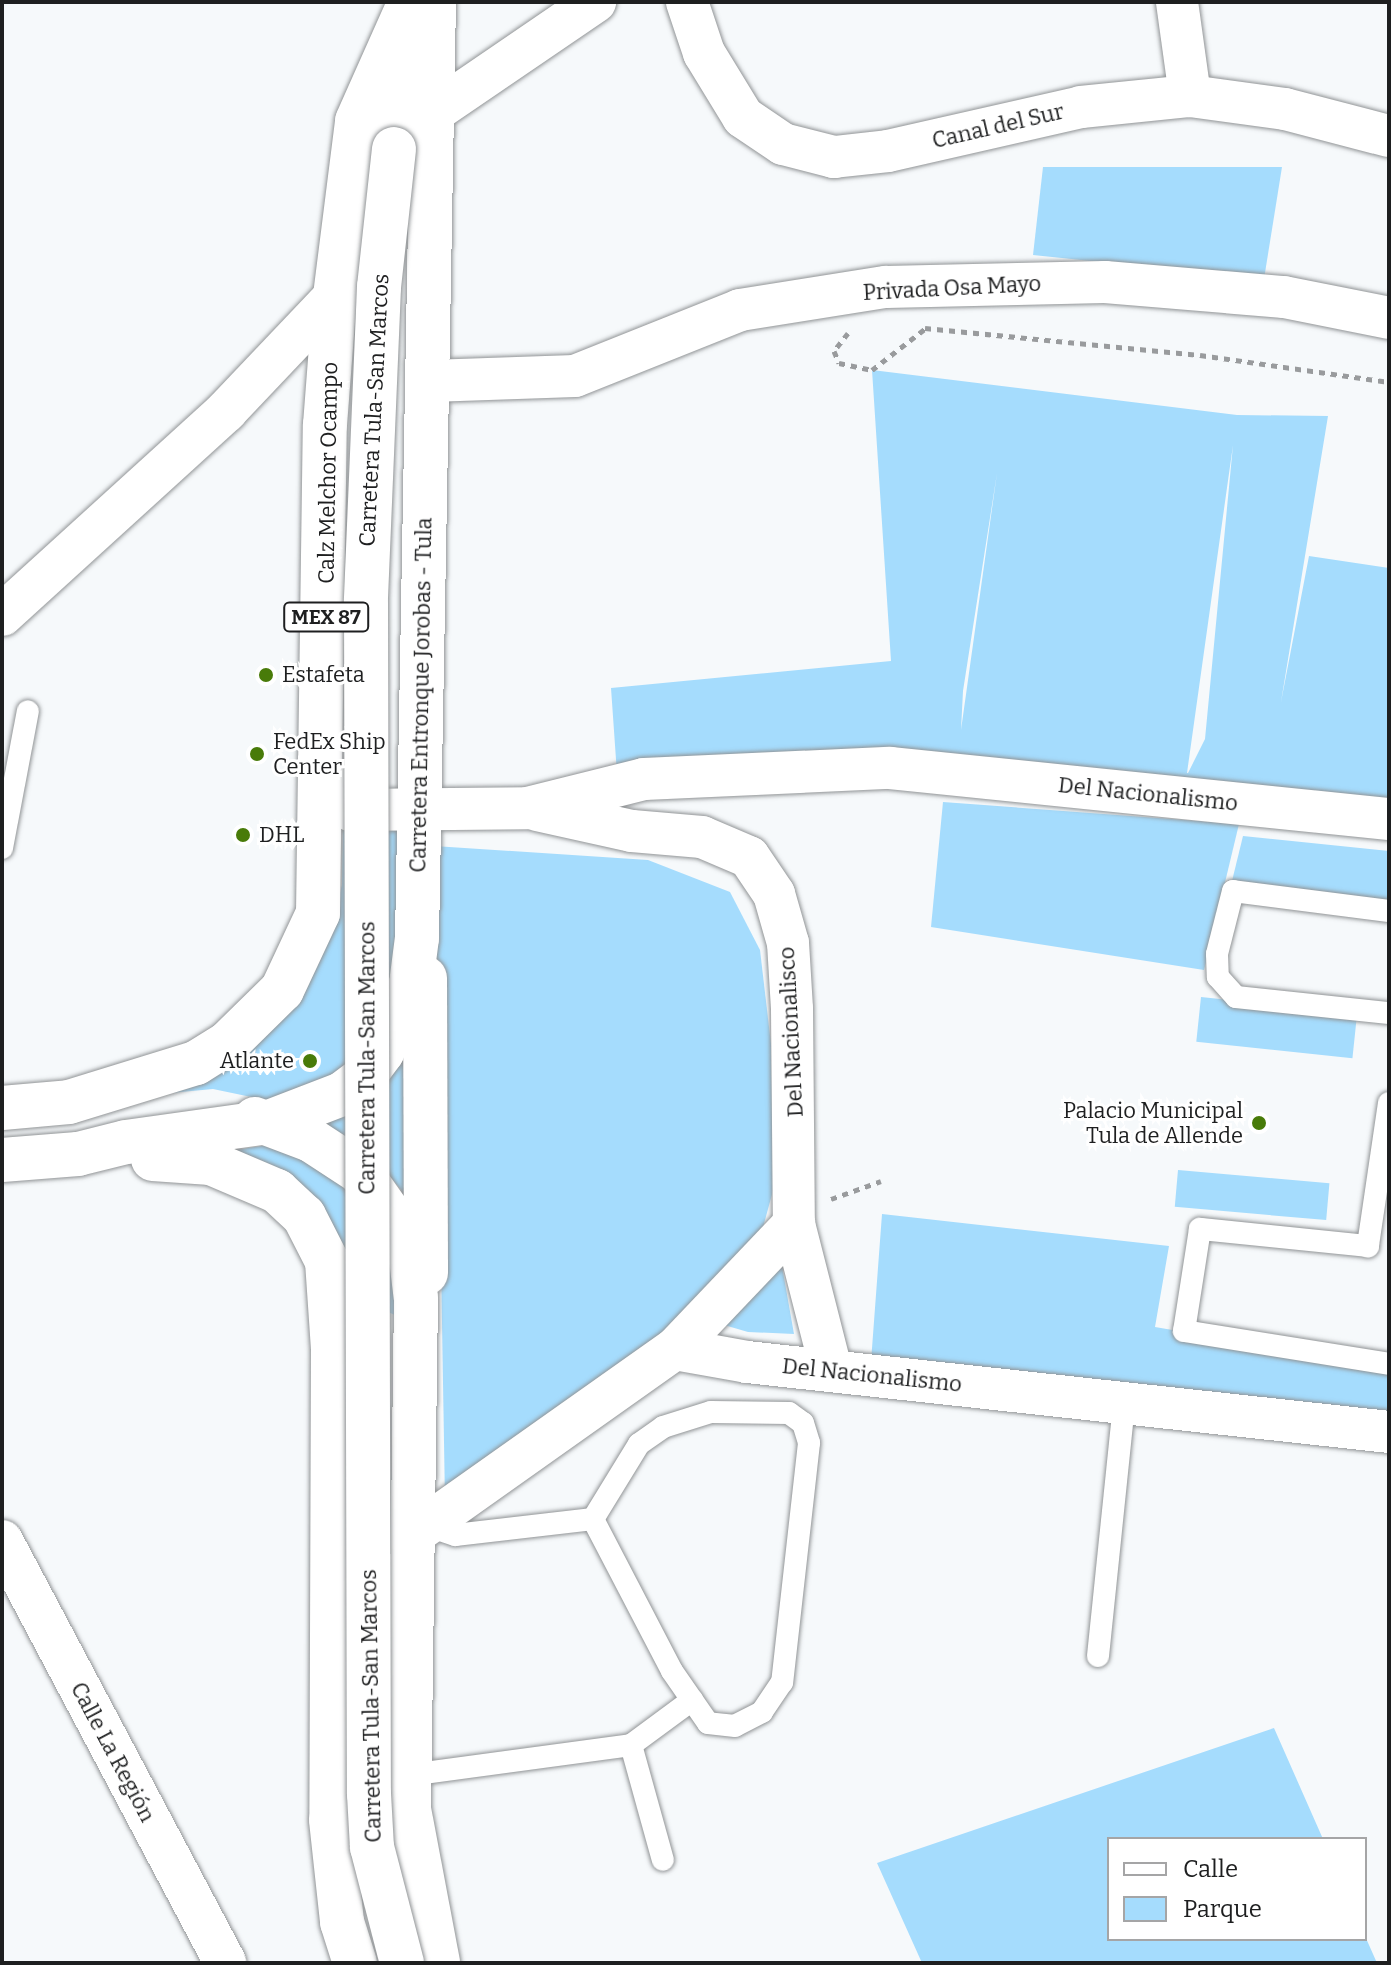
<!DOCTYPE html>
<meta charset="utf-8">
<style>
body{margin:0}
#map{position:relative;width:1391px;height:1965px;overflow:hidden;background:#f6f9fb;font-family:Bitter,serif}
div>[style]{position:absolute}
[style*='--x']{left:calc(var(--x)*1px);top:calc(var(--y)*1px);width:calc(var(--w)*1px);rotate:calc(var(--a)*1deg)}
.green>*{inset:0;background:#a5dcfd;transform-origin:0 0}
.path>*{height:5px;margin-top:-2.5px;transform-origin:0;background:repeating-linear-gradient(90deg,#999b9d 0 6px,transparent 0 12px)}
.roads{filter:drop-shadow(0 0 2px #919496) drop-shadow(0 0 2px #919496)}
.service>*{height:22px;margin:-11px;padding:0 11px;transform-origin:11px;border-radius:11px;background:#fff}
.minor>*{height:42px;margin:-21px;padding:0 21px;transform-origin:21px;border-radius:21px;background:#fff}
.secondary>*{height:44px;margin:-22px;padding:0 22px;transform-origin:22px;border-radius:22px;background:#fff}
.primary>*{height:44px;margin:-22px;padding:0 22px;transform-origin:22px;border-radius:22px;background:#fff}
.bridges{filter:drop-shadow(0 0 2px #919496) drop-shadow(0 0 2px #919496)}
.primary-bridge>*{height:44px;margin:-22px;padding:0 22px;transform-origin:22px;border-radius:22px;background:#fff}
.dots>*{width:22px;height:22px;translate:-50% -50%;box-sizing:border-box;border:4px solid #fff;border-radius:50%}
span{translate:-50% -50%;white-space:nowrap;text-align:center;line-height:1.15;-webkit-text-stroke:6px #fff;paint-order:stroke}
.shield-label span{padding:2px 6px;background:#fff;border:2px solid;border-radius:6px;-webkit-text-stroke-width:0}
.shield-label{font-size:20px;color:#1e1f20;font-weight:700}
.street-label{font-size:22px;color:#1e1f20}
.poi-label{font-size:22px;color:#1e1f20}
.left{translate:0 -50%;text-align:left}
.right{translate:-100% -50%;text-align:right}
.frame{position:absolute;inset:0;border:4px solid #1e1f20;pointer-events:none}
.legend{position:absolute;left:1107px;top:1837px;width:260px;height:104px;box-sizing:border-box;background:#fff;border:2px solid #a5a5a6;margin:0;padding:10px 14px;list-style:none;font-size:24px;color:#1e1f20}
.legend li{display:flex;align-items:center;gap:16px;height:40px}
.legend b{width:40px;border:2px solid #a5a5a6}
</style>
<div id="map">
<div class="green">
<i style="clip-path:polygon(1043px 167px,1282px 167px,1264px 279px,1033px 255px)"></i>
<i style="clip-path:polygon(evenodd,872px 370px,1237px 415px,1328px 416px,1281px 702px,1309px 556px,1389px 568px,1389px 817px,892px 764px,618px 788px,611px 688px,891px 661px,872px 370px,1233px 445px,1205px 739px,1188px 773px,1187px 773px,1233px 445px,872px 370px,997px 473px,961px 730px,963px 691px,997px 473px)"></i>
<i style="clip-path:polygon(943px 802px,1239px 824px,1204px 970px,931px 927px)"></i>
<i style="clip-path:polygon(398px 826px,398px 953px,392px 986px,343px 1072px,285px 1104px,213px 1089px,170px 1093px,299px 995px,320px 961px,333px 918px,342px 885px,343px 828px)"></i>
<i style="clip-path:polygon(1243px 836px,1389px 851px,1389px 901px,1232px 881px)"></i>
<i style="clip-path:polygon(434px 846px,648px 860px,730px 892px,760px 950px,771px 1044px,774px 1187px,759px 1242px,654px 1345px,445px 1501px)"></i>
<i style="left:1201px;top:997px;width:157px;height:45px;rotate:6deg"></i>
<i style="clip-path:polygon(403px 1051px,416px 1223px,402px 1191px,382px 1167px,343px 1135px,315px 1123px)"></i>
<i style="clip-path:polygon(280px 1143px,339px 1175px,397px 1264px,399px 1317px,384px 1310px,224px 1152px)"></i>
<i style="left:1178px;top:1170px;width:152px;height:37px;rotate:5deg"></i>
<i style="clip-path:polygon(882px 1214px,1169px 1246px,1155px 1327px,1389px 1367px,1389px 1415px,870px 1375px)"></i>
<i style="clip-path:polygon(780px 1255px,794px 1334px,748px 1332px,707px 1320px)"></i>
<i style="clip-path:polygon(1274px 1728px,1323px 1839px,1109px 1839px,1109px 1939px,1365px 1936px,1377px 1963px,922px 1963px,877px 1863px)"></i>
</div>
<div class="path">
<i style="--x:925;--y:328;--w:276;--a:5.6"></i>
<i style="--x:1200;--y:355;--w:191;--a:8.1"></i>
<i style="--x:848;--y:333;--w:23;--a:128"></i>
<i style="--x:834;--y:351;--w:13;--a:67"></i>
<i style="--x:839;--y:363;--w:34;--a:12"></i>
<i style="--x:872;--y:370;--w:68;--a:-37.9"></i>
<i style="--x:831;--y:1199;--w:53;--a:-19.8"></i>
</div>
<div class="roads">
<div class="service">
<i style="--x:2;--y:848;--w:139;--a:-79.3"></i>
<i style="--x:1389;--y:911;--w:157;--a:-172.7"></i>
<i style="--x:1233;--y:891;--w:65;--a:104.3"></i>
<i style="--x:1217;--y:954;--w:23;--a:88"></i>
<i style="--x:1218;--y:977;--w:27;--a:48"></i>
<i style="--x:1236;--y:997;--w:154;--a:6"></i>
<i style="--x:1389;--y:1103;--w:145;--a:98.4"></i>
<i style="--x:1368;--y:1246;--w:169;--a:-174.2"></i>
<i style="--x:1200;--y:1229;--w:103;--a:98.9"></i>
<i style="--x:1184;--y:1331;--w:208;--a:9.1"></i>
<i style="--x:711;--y:1412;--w:78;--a:0.7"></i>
<i style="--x:789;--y:1413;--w:17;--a:36"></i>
<i style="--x:803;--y:1423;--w:21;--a:73"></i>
<i style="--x:809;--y:1443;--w:241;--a:96.4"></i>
<i style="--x:782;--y:1682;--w:36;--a:124"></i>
<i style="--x:762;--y:1712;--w:30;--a:153"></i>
<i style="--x:735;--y:1726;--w:27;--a:-174"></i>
<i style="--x:708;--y:1723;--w:63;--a:-124.7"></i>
<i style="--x:672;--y:1671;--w:171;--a:-117.5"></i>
<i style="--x:593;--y:1519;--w:88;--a:-58.5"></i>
<i style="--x:639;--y:1444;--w:29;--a:-35"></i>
<i style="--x:663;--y:1427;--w:50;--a:-17.4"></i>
<i style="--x:426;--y:1525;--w:31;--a:19"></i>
<i style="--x:455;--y:1535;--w:139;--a:-6.6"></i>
<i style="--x:1098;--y:1656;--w:254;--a:-84.1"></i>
<i style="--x:631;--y:1745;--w:76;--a:-36.4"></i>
<i style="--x:410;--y:1775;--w:223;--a:-7.7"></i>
<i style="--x:631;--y:1745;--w:119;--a:74.5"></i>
</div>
<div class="minor">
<i style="--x:687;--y:2;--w:54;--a:71.6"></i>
<i style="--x:704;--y:53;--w:75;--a:58.6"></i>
<i style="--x:743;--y:117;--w:48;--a:34"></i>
<i style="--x:783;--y:144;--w:53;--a:14.3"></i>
<i style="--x:834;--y:157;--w:54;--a:-6.3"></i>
<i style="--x:888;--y:151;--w:198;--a:-12.8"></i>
<i style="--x:1081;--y:107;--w:110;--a:-5.8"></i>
<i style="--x:1190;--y:96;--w:96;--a:7.8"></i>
<i style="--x:1285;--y:109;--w:107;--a:14.6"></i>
<i style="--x:1177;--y:2;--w:95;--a:82.1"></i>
<i style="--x:400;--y:108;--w:35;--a:5"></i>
<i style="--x:435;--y:111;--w:194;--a:-34.3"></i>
<i style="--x:430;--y:381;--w:145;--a:-2"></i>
<i style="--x:575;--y:376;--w:178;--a:-21.8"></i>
<i style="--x:740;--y:310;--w:148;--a:-9"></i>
<i style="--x:886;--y:287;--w:219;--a:-1.3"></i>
<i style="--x:1105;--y:282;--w:180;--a:4.8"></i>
<i style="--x:1284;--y:297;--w:107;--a:11.3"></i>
<i style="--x:2;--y:615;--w:303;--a:-42.3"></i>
<i style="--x:226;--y:411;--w:158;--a:-46.5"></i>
<i style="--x:322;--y:765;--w:30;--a:66"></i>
<i style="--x:334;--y:792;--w:25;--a:47"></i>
<i style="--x:351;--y:810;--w:177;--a:-0.6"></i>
<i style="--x:528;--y:808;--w:120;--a:-14"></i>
<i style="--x:644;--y:779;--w:246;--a:-2.6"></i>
<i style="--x:890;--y:768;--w:502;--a:5.84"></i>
<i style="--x:537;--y:810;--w:97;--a:12.5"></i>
<i style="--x:632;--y:831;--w:70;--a:4.9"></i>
<i style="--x:702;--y:837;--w:51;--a:23.1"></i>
<i style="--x:749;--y:857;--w:45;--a:56"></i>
<i style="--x:774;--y:894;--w:51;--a:74.1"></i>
<i style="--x:788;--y:943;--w:66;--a:86.5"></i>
<i style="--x:792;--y:1009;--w:215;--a:89.5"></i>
<i style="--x:794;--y:1224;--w:150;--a:75.7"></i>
<i style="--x:675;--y:1349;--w:73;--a:10.2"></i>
<i style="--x:747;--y:1362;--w:646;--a:6.22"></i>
<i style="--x:412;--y:1535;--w:322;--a:-35.3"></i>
<i style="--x:675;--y:1349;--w:173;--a:-46.4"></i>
<i style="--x:2;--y:1541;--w:477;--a:62.1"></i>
</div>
<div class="secondary">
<i style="--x:2;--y:1108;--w:67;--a:-5.1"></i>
<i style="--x:2;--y:1160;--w:76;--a:-4.5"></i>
</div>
<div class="primary">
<i style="--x:394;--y:149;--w:117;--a:-79.2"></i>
<i style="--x:425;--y:978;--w:295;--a:89.8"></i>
<i style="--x:69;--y:1102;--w:133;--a:-17.1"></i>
<i style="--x:196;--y:1063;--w:39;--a:-32"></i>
<i style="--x:229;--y:1042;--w:74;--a:-44.5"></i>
<i style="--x:282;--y:990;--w:85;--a:-64.9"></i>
<i style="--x:318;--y:913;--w:488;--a:-89.2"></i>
<i style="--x:325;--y:425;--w:129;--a:-85.6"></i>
<i style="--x:335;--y:296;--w:176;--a:-82.8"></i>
<i style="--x:357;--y:121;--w:130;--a:-66"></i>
<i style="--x:255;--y:1119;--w:60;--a:20.6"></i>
<i style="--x:311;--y:1140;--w:59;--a:33.1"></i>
<i style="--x:360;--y:1172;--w:71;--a:54.7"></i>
<i style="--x:401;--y:1230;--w:31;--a:71"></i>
<i style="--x:411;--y:1259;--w:38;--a:83"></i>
<i style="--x:416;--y:1297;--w:512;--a:90.78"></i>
<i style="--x:409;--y:1809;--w:157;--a:79.3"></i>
<i style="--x:78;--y:1154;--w:49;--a:-14"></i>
<i style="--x:126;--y:1142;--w:144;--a:-8"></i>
<i style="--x:269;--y:1122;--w:78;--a:-21"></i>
<i style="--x:342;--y:1094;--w:25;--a:-37"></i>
<i style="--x:362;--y:1079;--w:34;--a:-53"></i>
<i style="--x:382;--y:1052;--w:74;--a:-66.9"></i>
<i style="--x:411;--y:984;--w:46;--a:-82.6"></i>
<i style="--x:417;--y:938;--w:936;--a:-88.96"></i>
<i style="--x:153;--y:1159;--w:58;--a:3.9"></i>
<i style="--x:211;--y:1163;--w:72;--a:23"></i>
<i style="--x:277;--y:1191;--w:37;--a:43"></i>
<i style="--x:304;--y:1216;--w:51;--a:62.9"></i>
<i style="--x:327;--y:1261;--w:87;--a:86.1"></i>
<i style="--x:333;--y:1348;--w:472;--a:90.2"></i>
<i style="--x:331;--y:1820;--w:103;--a:83.8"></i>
<i style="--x:342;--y:1922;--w:43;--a:72.4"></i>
</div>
</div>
<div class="bridges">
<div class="primary-bridge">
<i style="--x:394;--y:149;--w:139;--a:96.2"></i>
<i style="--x:379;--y:287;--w:316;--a:92.4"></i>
<i style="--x:366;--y:603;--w:1191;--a:89.86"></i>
<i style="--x:369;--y:1794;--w:53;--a:86.8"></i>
<i style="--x:372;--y:1847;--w:120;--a:75.5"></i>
</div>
</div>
<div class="dots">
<i style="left:266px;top:675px;background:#487b09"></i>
<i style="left:257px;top:754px;background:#487b09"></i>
<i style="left:243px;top:835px;background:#487b09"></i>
<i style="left:310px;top:1061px;background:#487b09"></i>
<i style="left:1259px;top:1123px;background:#487b09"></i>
</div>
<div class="shield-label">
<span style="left:326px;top:617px">MEX 87</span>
</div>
<div class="street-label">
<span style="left:998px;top:126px;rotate:-13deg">Canal del Sur</span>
<span style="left:952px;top:288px;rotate:-3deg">Privada Osa Mayo</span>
<span style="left:374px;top:410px;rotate:-87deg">Carretera Tula-San Marcos</span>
<span style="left:328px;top:473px;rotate:-89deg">Calz Melchor Ocampo</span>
<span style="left:421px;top:695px;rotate:-89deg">Carretera Entronque Jorobas - Tula</span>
<span style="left:1148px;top:794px;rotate:6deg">Del Nacionalismo</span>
<span style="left:791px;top:1032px;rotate:-93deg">Del Nacionalisco</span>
<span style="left:367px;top:1058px;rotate:-90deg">Carretera Tula-San Marcos</span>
<span style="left:872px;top:1375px;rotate:6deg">Del Nacionalismo</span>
<span style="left:371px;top:1706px;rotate:-91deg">Carretera Tula-San Marcos</span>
<span style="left:113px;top:1752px;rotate:62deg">Calle La Región</span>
</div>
<div class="poi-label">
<span class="left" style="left:282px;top:675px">Estafeta</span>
<span class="left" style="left:273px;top:754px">FedEx Ship<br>Center</span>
<span class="left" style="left:259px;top:835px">DHL</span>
<span class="right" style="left:294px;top:1061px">Atlante</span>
<span class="right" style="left:1243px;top:1123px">Palacio Municipal<br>Tula de Allende</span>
</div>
<div class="frame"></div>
<ul class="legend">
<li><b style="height:10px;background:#fff"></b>Calle</li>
<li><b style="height:22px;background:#a5dcfd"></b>Parque</li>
</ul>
</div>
